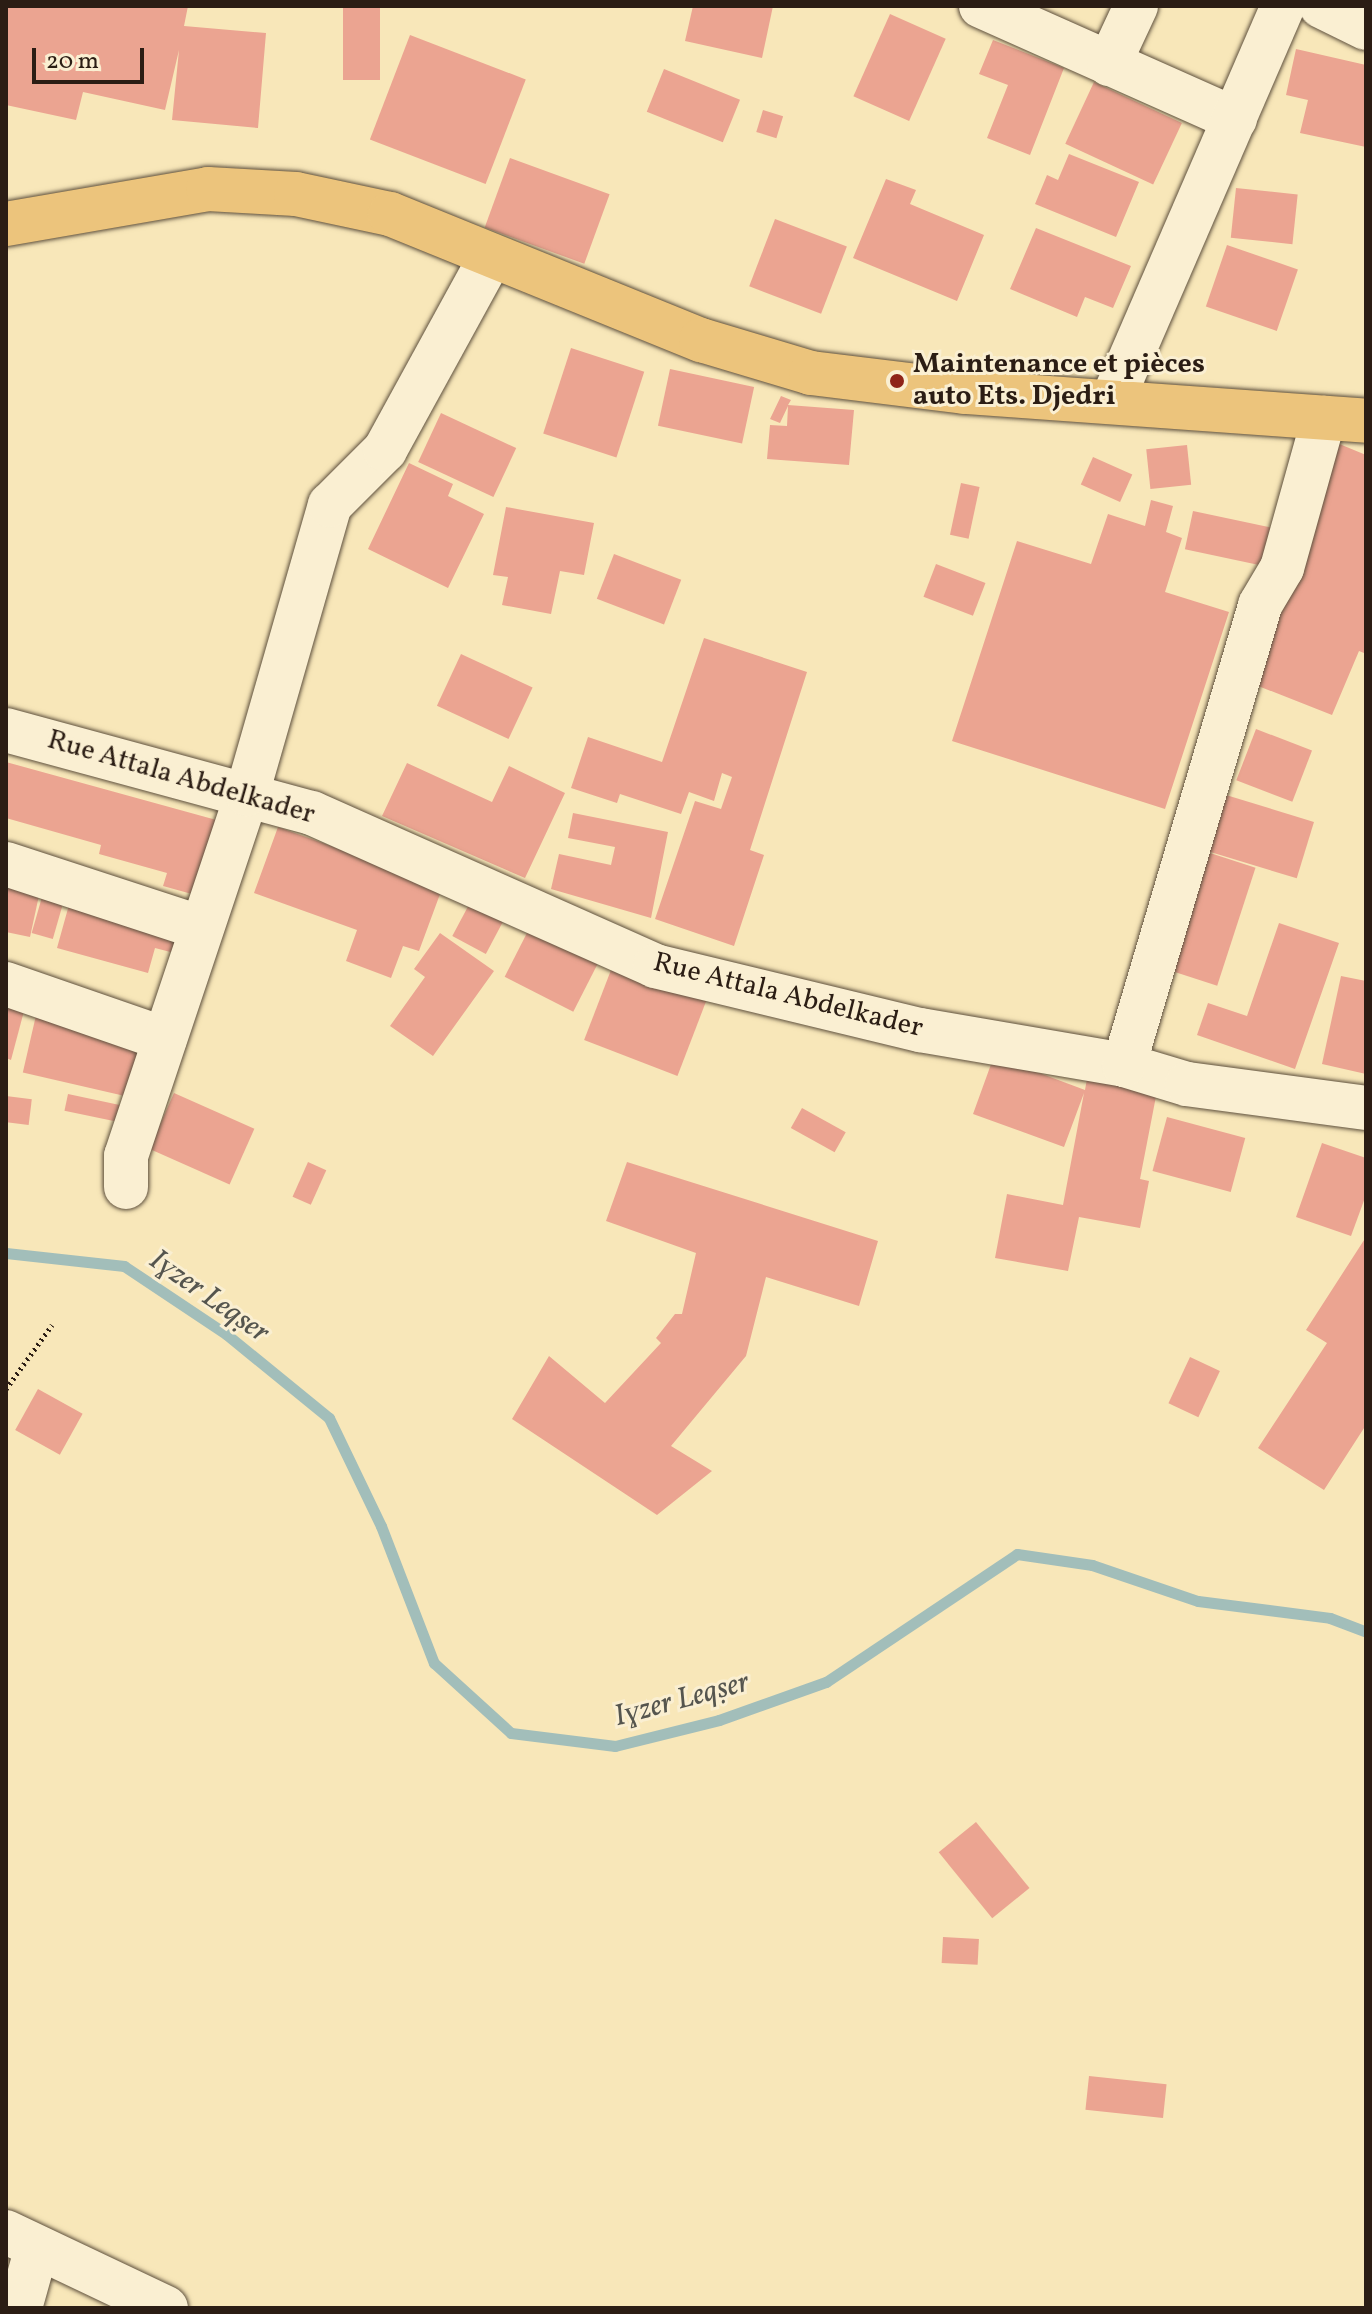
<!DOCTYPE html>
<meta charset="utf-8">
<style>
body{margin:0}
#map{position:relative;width:1372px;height:2314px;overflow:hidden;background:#f8e7b9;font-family:Vollkorn,serif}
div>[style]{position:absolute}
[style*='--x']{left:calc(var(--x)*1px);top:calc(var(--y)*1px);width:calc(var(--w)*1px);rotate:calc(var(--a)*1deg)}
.stream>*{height:11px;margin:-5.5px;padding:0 5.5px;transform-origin:5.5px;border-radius:5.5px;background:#a2beba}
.building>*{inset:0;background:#eba491;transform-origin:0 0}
.path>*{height:5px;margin-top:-2.5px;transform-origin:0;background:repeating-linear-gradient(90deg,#2b1d14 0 2px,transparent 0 6px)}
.roads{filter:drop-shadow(0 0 2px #5e503d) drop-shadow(0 0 2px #5e503d)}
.minor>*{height:44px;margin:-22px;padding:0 22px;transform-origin:22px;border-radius:22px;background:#faefd2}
.major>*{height:44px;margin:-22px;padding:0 22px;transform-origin:22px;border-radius:22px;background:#ecc47c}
.dots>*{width:22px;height:22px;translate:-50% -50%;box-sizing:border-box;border:4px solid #faefd2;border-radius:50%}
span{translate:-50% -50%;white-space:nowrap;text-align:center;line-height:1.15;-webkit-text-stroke:6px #faefd2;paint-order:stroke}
.poi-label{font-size:28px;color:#2b1d14;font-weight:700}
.left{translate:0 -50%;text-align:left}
.street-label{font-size:28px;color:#2b1d14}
.water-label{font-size:30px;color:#55554e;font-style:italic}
.frame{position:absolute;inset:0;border:8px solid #2b1d14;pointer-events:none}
.scale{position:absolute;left:32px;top:48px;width:112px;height:36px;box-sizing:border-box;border:4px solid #2b1d14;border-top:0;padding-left:10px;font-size:24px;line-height:28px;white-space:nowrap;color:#2b1d14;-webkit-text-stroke:6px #faefd2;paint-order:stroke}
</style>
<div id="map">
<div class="stream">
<i style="--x:6;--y:1253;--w:119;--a:6.3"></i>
<i style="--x:124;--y:1266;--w:123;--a:33.7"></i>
<i style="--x:226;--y:1334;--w:133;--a:39.2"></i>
<i style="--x:329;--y:1418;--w:120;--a:64.3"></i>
<i style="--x:381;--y:1526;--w:147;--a:68.9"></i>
<i style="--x:434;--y:1663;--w:104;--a:42.3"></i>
<i style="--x:511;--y:1733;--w:105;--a:7.1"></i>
<i style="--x:615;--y:1746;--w:107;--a:-14"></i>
<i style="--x:719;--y:1720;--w:114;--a:-19.6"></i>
<i style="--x:826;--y:1682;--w:230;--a:-33.8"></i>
<i style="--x:1017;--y:1554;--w:76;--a:8.3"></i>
<i style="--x:1092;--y:1565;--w:112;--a:18.8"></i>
<i style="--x:1198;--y:1601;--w:133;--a:7.3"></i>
<i style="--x:1330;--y:1618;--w:39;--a:21"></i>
</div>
<div class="building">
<i style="clip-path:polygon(6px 6px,188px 6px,184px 26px,266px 33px,258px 128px,172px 120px,179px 50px,165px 110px,83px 92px,76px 120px,6px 105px)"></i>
<i style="left:343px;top:6px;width:37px;height:74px"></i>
<i style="clip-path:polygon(693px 6px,773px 6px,762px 58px,685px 41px)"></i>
<i style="left:890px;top:14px;width:61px;height:90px;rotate:24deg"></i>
<i style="left:410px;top:35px;width:124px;height:112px;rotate:21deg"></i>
<i style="clip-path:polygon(993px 40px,1064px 68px,1030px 155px,987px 138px,1008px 85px,979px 74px)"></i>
<i style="clip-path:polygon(1296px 49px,1366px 65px,1366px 147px,1300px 133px,1308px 100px,1286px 95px)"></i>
<i style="left:664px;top:69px;width:82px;height:46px;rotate:22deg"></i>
<i style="left:1094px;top:82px;width:97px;height:68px;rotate:25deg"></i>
<i style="left:763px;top:110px;width:21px;height:23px;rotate:17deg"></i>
<i style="clip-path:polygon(1069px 154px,1139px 182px,1116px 237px,1035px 204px,1047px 175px,1058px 180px)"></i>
<i style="left:510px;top:158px;width:106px;height:74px;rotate:20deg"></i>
<i style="clip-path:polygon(886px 179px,916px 190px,910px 204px,984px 235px,957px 301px,853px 258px)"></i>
<i style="left:1236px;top:188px;width:62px;height:50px;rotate:6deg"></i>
<i style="left:775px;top:219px;width:77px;height:72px;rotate:21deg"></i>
<i style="clip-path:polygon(1036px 228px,1131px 266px,1113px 308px,1085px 297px,1077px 317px,1010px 289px)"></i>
<i style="left:1227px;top:245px;width:75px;height:65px;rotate:19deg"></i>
<i style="left:571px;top:348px;width:77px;height:90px;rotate:18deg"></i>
<i style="left:670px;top:369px;width:86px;height:58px;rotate:12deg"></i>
<i style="clip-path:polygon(781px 396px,791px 400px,788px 405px,854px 410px,849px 465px,767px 459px,770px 425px,787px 426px,788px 406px,780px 423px,770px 419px)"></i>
<i style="left:441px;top:413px;width:83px;height:54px;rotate:25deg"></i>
<i style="clip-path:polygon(1337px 443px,1366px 455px,1366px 647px,1364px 653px,1359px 651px,1332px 715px,1238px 678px)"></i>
<i style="left:1187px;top:445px;width:40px;height:41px;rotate:84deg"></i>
<i style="left:1093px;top:457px;width:43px;height:30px;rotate:24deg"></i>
<i style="clip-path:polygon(409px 463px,453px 484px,448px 496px,484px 514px,448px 588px,368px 549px)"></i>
<i style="left:961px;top:483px;width:19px;height:53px;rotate:12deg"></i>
<i style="clip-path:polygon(1151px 500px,1173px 506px,1166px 532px,1182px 538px,1165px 592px,1229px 612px,1165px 809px,952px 741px,1017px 541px,1091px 564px,1108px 514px,1145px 526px)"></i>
<i style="clip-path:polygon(506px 507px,594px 523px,584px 575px,560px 571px,551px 614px,502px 605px,508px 577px,493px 575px)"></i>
<i style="left:1193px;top:511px;width:95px;height:39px;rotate:12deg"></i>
<i style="left:614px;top:554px;width:72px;height:48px;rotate:21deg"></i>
<i style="left:936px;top:564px;width:53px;height:35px;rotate:21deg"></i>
<i style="clip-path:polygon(704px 638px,807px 672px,750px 850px,764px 855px,734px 946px,655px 919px,695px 801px,721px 809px,732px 777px,722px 773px,714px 801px,689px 792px,681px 814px,620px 794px,617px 803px,571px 788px,588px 737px,662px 762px)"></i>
<i style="left:461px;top:654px;width:79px;height:57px;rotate:25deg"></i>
<i style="left:1256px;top:729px;width:60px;height:55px;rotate:21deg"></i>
<i style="clip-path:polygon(6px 762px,220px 821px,199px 896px,163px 886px,167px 873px,99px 854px,101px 845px,6px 818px)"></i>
<i style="clip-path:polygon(407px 763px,492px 802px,509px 766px,565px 793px,525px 878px,382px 816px)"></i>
<i style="left:1226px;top:795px;width:92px;height:59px;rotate:17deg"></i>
<i style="clip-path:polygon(573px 813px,668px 832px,651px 918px,551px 889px,559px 854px,611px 865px,615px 847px,568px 838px)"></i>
<i style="clip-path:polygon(278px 827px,443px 886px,419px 951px,403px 946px,391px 978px,346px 961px,357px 930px,254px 893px)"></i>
<i style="left:1207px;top:852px;width:51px;height:124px;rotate:18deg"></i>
<i style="clip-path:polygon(6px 869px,43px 877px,30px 937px,6px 932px)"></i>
<i style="left:46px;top:883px;width:22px;height:52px;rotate:16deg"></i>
<i style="clip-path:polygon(72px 894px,190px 926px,182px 955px,155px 948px,148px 973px,57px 948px)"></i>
<i style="left:472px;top:899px;width:38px;height:42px;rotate:28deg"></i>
<i style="clip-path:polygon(1279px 923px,1339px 943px,1295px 1069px,1197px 1035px,1208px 1003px,1247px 1016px)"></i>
<i style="left:531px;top:925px;width:77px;height:58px;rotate:27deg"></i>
<i style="clip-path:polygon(440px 933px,494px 971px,433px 1056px,390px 1026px,425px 977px,414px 969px)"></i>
<i style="left:616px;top:957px;width:100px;height:89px;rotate:21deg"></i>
<i style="clip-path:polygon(1341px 976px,1366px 981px,1366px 1074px,1322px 1064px)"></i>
<i style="clip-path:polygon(6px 1007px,24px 1011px,11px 1060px,6px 1058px)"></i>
<i style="left:37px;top:1011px;width:118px;height:63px;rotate:13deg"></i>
<i style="clip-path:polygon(994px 1056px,1085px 1090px,1088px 1073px,1158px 1086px,1140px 1179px,1149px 1181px,1140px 1228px,1079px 1217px,1068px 1271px,995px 1258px,1007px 1194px,1063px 1205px,1084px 1093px,1064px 1147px,973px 1114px)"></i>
<i style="left:174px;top:1093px;width:88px;height:61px;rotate:24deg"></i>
<i style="left:68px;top:1094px;width:54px;height:17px;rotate:12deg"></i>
<i style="left:6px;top:1096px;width:26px;height:26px;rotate:7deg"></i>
<i style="left:802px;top:1108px;width:50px;height:23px;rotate:29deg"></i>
<i style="left:1167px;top:1117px;width:81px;height:56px;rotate:15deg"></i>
<i style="clip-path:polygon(1322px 1143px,1366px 1158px,1366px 1195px,1351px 1236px,1296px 1217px)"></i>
<i style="left:308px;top:1162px;width:20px;height:38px;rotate:24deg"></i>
<i style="clip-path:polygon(627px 1162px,878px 1241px,859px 1306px,766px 1277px,746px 1356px,671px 1446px,712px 1471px,657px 1515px,512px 1419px,549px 1356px,605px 1403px,661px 1343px,656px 1338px,675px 1314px,682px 1314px,696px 1253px,606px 1221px)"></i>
<i style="clip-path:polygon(1366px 1237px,1366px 1425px,1324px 1490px,1258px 1448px,1327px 1343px,1306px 1330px)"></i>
<i style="left:1190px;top:1357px;width:33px;height:51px;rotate:25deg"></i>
<i style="left:38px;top:1389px;width:51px;height:47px;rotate:29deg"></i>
<i style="left:976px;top:1822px;width:85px;height:48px;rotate:51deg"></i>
<i style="left:943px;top:1937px;width:36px;height:26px;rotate:3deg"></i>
<i style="left:1089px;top:2076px;width:78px;height:34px;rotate:6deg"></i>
</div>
<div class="path">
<i style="--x:6;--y:1389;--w:79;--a:-54.3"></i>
</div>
<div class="roads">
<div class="minor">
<i style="--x:981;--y:6;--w:278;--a:24"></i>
<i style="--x:1321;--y:6;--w:50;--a:26.1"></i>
<i style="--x:1109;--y:64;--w:64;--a:-65"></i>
<i style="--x:1112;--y:401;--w:430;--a:-66.6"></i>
<i style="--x:6;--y:730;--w:317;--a:15.2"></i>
<i style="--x:312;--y:813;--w:376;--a:24"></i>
<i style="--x:655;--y:966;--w:273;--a:13.6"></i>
<i style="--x:920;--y:1030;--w:207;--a:9.7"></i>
<i style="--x:1124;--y:1065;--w:66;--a:16.8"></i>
<i style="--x:1187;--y:1084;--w:181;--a:7.6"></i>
<i style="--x:6;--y:864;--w:206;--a:18.1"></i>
<i style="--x:6;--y:984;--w:168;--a:19.1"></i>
<i style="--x:1124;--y:1065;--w:480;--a:-73.5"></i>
<i style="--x:1260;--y:605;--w:43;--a:-59.3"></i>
<i style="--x:1282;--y:568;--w:156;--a:-74.4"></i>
<i style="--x:126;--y:1187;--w:31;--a:-90"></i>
<i style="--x:126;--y:1156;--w:382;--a:-71.5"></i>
<i style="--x:247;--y:794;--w:301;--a:-74"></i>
<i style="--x:330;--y:505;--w:78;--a:-45"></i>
<i style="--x:385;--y:450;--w:221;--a:-61.3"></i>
<i style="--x:6;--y:2232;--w:177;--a:25.4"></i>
<i style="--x:20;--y:2308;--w:63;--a:-74.4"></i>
</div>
<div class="major">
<i style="--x:6;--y:224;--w:205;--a:-9.8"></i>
<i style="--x:208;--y:189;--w:88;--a:3.3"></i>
<i style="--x:296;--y:194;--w:96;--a:12"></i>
<i style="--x:390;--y:214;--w:336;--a:22.1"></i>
<i style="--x:701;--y:340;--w:115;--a:16.7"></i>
<i style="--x:811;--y:373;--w:155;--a:7"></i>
<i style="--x:965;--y:392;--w:402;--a:4.1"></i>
</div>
</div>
<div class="dots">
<i style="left:897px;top:381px;background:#8f2418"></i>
</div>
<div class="poi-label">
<span class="left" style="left:913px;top:381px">Maintenance et pièces<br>auto Ets. Djedri</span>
</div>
<div class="street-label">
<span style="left:181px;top:778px;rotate:16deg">Rue Attala Abdelkader</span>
<span style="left:788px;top:996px;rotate:14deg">Rue Attala Abdelkader</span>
</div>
<div class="water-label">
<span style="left:209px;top:1297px;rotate:35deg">Iɣzer Leqṣer</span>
<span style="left:682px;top:1700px;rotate:-15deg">Iɣzer Leqṣer</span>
</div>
<div class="frame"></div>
<div class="scale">20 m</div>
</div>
